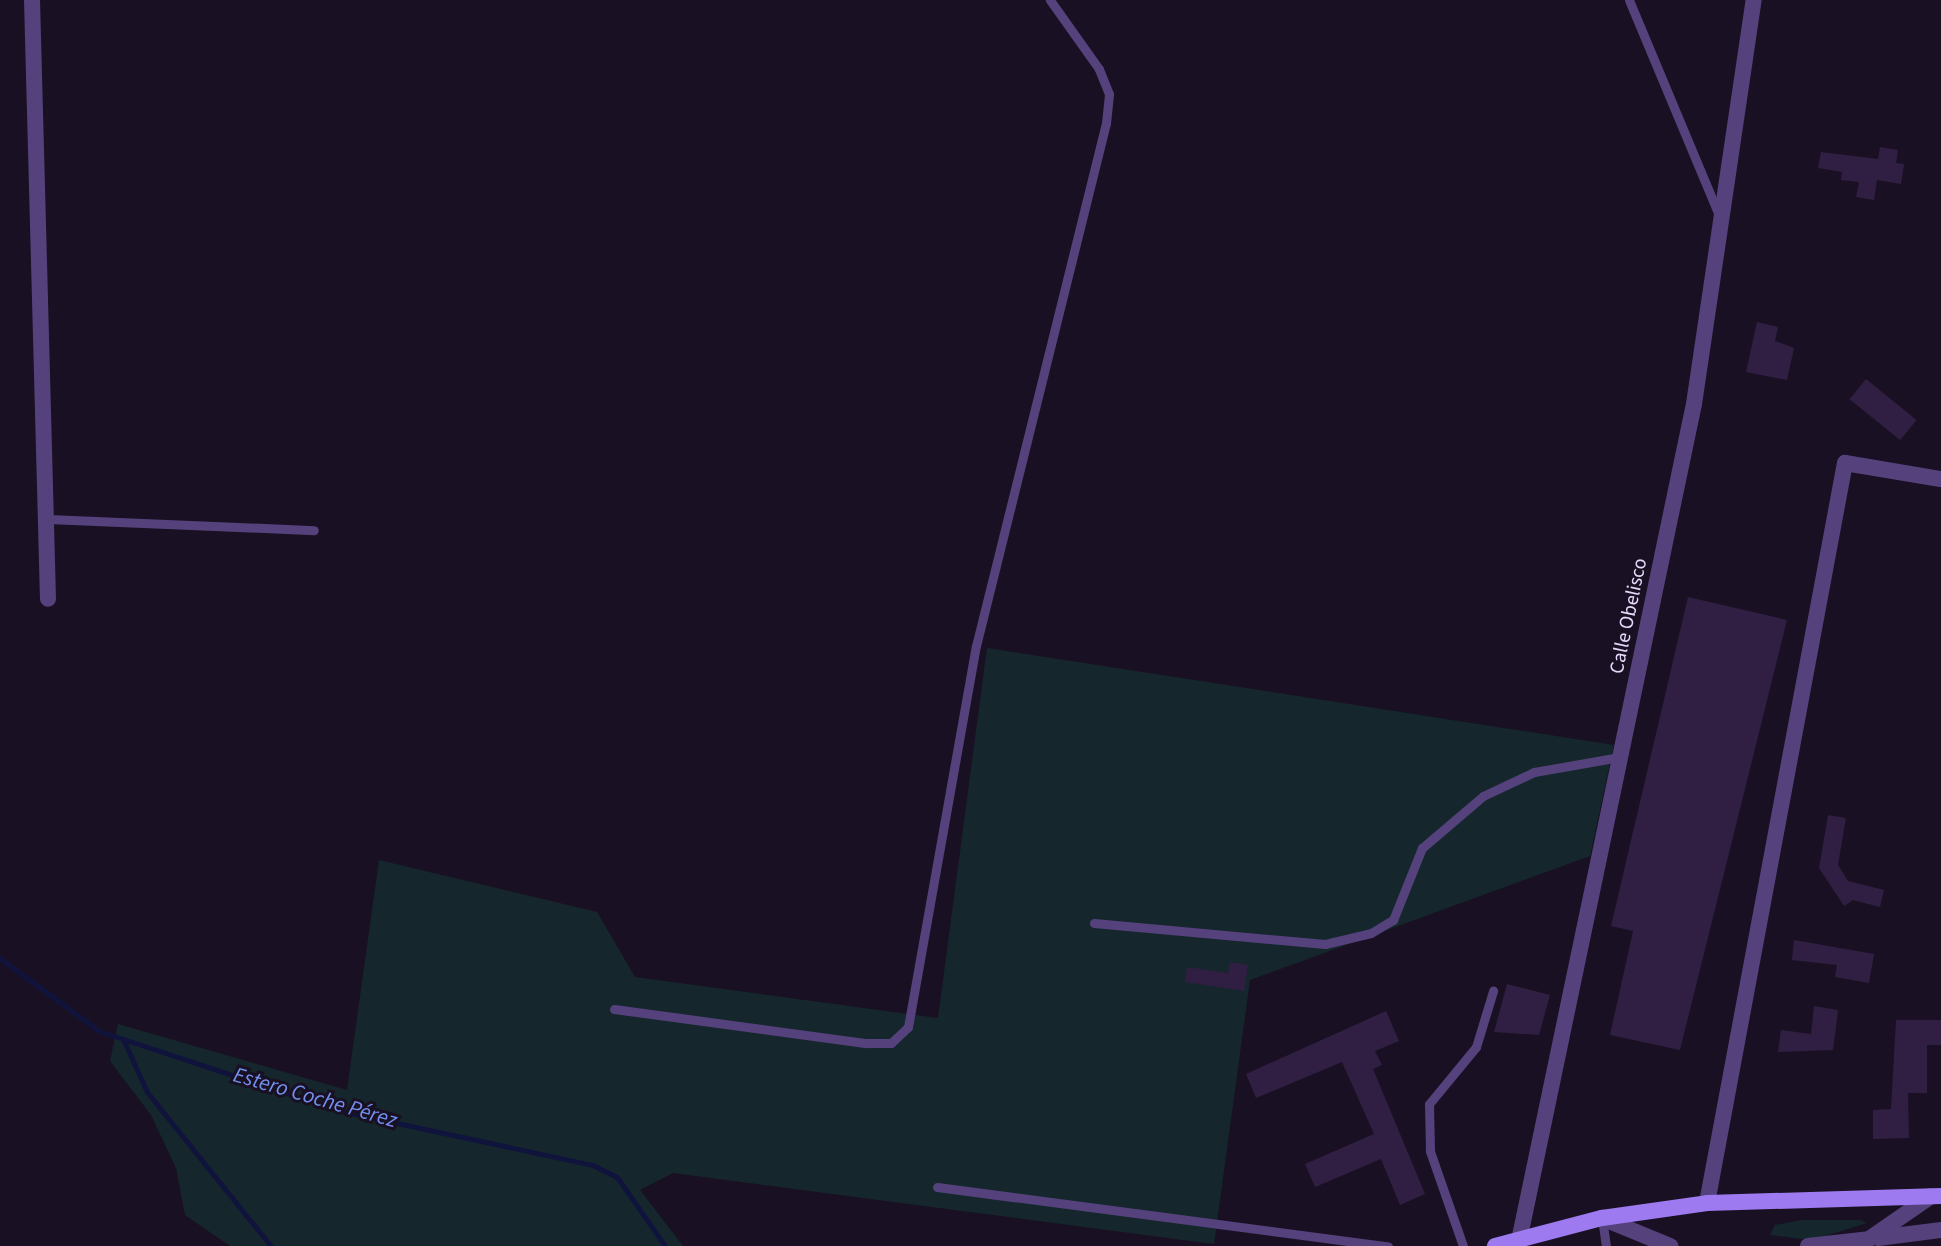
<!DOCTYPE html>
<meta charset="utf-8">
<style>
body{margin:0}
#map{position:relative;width:1941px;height:1246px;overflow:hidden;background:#191123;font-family:"Source Sans 3",sans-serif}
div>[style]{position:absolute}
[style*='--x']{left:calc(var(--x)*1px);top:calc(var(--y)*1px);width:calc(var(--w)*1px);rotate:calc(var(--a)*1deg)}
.green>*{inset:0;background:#15272c}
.stream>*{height:5px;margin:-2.5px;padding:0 2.5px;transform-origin:2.5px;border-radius:2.5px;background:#10143d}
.building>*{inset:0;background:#301f42;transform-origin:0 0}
.service>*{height:9px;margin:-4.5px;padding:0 4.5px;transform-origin:4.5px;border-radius:4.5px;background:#55427d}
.minor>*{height:16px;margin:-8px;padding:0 8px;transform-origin:8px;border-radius:8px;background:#55427d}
.secondary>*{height:16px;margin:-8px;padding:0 8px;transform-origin:8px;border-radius:8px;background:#9e7af0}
span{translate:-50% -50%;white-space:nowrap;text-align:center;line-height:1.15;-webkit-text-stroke:6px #191123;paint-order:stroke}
.street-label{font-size:20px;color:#e6d8fa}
.water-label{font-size:22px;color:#7291ef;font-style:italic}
</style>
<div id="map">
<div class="green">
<i style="clip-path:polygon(987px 648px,1614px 745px,1590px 856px,1250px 980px,1214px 1244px,673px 1173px,640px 1190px,683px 1246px,230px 1246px,185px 1215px,176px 1168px,151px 1115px,110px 1061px,118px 1024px,347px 1090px,379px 860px,597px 912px,635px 977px,938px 1018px)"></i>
<i style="clip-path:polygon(1801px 1220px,1860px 1220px,1867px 1223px,1812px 1240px,1770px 1235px,1775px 1225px)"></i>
</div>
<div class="stream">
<i style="--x:0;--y:958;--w:123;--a:36.4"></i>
<i style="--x:99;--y:1031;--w:255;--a:18.3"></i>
<i style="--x:341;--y:1111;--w:258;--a:12.1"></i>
<i style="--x:593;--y:1165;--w:27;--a:27"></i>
<i style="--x:617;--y:1177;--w:84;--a:55.2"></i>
<i style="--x:123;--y:1039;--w:58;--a:65.6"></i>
<i style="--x:147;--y:1092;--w:198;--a:51.2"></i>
</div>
<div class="building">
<i style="clip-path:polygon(1880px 147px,1898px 150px,1896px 163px,1904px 164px,1901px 184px,1877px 180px,1874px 200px,1856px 197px,1859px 182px,1841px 180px,1842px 172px,1818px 168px,1821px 152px,1878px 159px)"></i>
<i style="clip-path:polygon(1757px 322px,1778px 327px,1775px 341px,1794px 348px,1787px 380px,1746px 372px)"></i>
<i style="left:1866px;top:379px;width:65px;height:26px;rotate:39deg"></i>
<i style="clip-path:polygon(1688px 597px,1787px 620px,1680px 1050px,1610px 1035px,1633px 931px,1611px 926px)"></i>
<i style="clip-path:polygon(1828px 815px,1846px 818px,1838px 865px,1848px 881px,1884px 890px,1880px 907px,1853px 900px,1844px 906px,1819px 868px)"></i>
<i style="clip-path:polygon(1794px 940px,1874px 954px,1869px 983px,1835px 977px,1837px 965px,1792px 960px)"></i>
<i style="clip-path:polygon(1230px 962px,1248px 965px,1244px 991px,1185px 982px,1187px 967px,1228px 973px)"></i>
<i style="clip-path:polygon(1507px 984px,1550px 995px,1539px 1035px,1494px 1032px)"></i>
<i style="clip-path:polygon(1814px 1006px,1838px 1010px,1833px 1050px,1778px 1052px,1781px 1030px,1811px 1034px)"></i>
<i style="clip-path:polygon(1386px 1011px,1399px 1041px,1375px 1051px,1382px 1065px,1373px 1069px,1425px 1194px,1400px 1205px,1381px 1159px,1315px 1187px,1305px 1164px,1374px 1134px,1342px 1062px,1256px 1098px,1246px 1074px)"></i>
<i style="clip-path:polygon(1896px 1020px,1941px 1020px,1941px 1045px,1927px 1045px,1927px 1093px,1908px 1093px,1909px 1138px,1873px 1139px,1873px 1110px,1891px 1109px)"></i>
</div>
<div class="service">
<i style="--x:1629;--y:0;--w:236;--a:67.3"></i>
<i style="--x:48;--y:519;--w:266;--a:2.4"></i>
<i style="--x:1094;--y:923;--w:232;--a:5.2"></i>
<i style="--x:1325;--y:944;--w:47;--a:-13.4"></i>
<i style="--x:1371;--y:933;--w:26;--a:-31"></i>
<i style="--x:1393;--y:920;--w:78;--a:-68.1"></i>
<i style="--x:1422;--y:848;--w:80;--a:-40.4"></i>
<i style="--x:1483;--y:796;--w:56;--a:-25.2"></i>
<i style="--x:1534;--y:772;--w:87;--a:-9.9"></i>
<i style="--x:614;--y:1009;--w:255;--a:7.7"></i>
<i style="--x:867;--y:1043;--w:24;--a:0"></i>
<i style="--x:891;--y:1043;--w:23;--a:-43"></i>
<i style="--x:908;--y:1027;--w:387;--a:-79.9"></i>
<i style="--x:976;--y:646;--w:539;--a:-76.04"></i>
<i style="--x:1106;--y:123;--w:29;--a:-84"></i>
<i style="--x:1109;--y:94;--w:27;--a:-112"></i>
<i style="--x:1099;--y:69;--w:85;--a:-125.4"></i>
<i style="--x:937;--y:1187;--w:455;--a:7.5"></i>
<i style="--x:1602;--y:1218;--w:28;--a:82"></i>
<i style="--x:1463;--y:1246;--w:101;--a:-109.2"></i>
<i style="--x:1430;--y:1151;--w:47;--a:-91.2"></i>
<i style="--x:1429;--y:1104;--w:74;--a:-50.5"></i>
<i style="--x:1476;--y:1047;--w:59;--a:-73.1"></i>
</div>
<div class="minor">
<i style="--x:32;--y:0;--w:599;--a:88.47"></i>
<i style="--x:1707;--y:1203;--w:753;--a:-79.44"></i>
<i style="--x:1845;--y:463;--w:97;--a:9.5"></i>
<i style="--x:1602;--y:1218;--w:74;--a:22.4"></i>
<i style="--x:1520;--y:1236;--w:850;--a:-78.19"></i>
<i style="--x:1694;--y:404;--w:408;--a:-81.6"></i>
<i style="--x:1878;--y:1238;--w:64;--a:-7.2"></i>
<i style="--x:1808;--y:1246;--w:61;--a:-6.5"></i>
<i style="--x:1869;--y:1239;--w:75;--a:-34.7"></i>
</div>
<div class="secondary">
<i style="--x:1495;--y:1246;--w:111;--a:-14.7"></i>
<i style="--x:1602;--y:1218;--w:106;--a:-8.1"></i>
<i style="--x:1707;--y:1203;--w:234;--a:-1.7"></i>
</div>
<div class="street-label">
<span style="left:1629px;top:616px;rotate:-78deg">Calle Obelisco</span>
</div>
<div class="water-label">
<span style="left:315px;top:1098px;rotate:16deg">Estero Coche Pérez</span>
</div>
</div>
